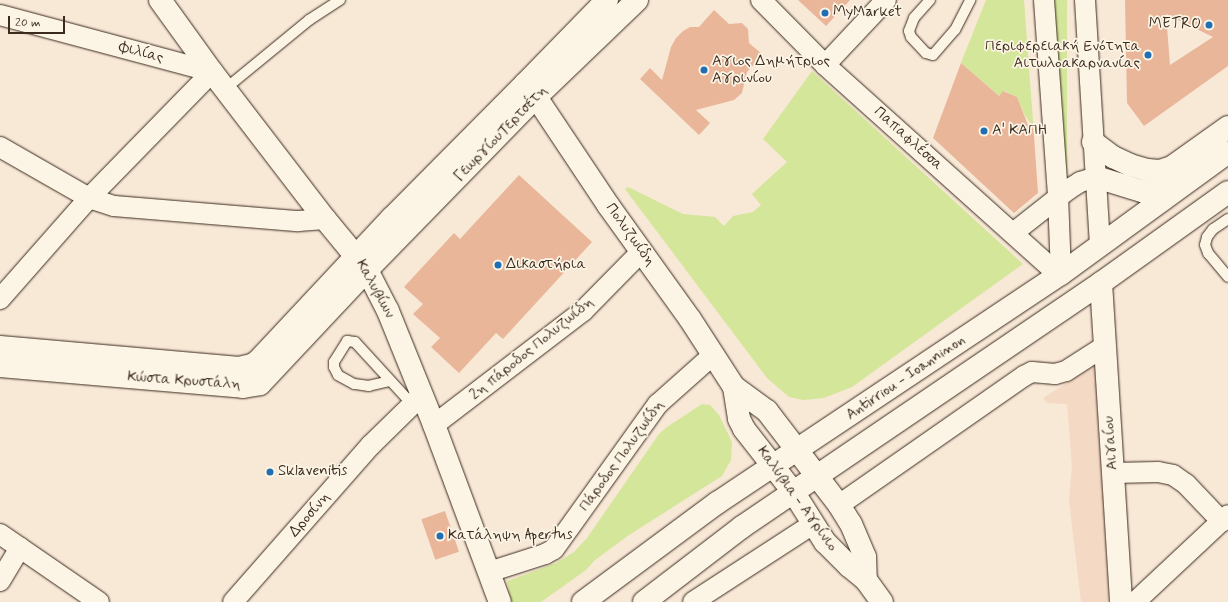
<!DOCTYPE html>
<meta charset="utf-8">
<style>
body{margin:0}
#map{position:relative;width:1228px;height:602px;overflow:hidden;background:#f8e8d6;font-family:Mynerve,sans-serif}
div>[style]{position:absolute}
[style*='--x']{left:calc(var(--x)*1px);top:calc(var(--y)*1px);width:calc(var(--w)*1px);rotate:calc(var(--a)*1deg)}
.built>*{inset:0;background:#f4d9c4}
.green>*{inset:0;background:#d3e69a;transform-origin:0 0}
.building>*{inset:0;background:#e9b69a;transform-origin:0 0}
.roads{filter:drop-shadow(0 0 1px #3b2a1e) drop-shadow(0 0 1px #3b2a1e)}
.service>*{height:10px;margin:-5px;padding:0 5px;transform-origin:5px;border-radius:5px;background:#fcf5e5}
.minor>*{height:20px;margin:-10px;padding:0 10px;transform-origin:10px;border-radius:10px;background:#fcf5e5}
.tertiary>*{height:22px;margin:-11px;padding:0 11px;transform-origin:11px;border-radius:11px;background:#fcf5e5}
.secondary>*{height:22px;margin:-11px;padding:0 11px;transform-origin:11px;border-radius:11px;background:#fcf5e5}
.primary>*{height:22px;margin:-11px;padding:0 11px;transform-origin:11px;border-radius:11px;background:#fcf5e5}
.dots>*{width:11px;height:11px;translate:-50% -50%;box-sizing:border-box;border:2px solid #fcf5e5;border-radius:50%}
span{translate:-50% -50%;white-space:nowrap;text-align:center;line-height:1.15;-webkit-text-stroke:3.5px #fcf5e5;paint-order:stroke}
.poi-label{font-size:15px;color:#3b2a1e}
.left{translate:0 -50%;text-align:left}
.right{translate:-100% -50%;text-align:right}
.street-label{font-size:15px;color:#3b2a1e}
.scale{position:absolute;left:8px;top:16px;width:57px;height:18px;box-sizing:border-box;border:2px solid #3b2a1e;border-top:0;padding-left:5px;font-size:12px;line-height:14px;white-space:nowrap;color:#3b2a1e;-webkit-text-stroke:3px #fcf5e5;paint-order:stroke}
</style>
<div id="map">
<div class="built">
<i style="clip-path:polygon(1097px 364px,1109px 600px,1108px 602px,1081px 602px,1069px 500px,1072px 466px,1067px 404px,1047px 403px,1043px 398px)"></i>
</div>
<div class="green">
<i style="clip-path:polygon(986px 0,1024px 0,1033px 122px,1031px 124px,1024px 114px,1017px 97px,1004px 91px,999px 96px,961px 63px)"></i>
<i style="left:1052px;top:0;width:15px;height:172px"></i>
<i style="clip-path:polygon(812px 71px,1023px 264px,852px 387px,824px 398px,804px 400px,789px 397px,767px 378px,625px 189px,628px 187px,683px 214px,715px 217px,724px 226px,733px 216px,753px 212px,761px 205px,752px 194px,787px 162px,763px 139px)"></i>
<i style="clip-path:polygon(702px 404px,710px 405px,719px 415px,732px 442px,731px 460px,722px 476px,629px 535px,595px 560px,586px 570px,541px 602px,511px 602px,507px 581px,556px 563px,574px 552px,587px 538px,659px 434px,667px 427px)"></i>
</div>
<div class="building">
<i style="clip-path:polygon(798px 0,850px 0,826px 26px)"></i>
<i style="clip-path:polygon(evenodd,1125px 0,1228px 0,1228px 66px,1144px 126px,1127px 103px,1125px 0,1166px 14px,1213px 37px,1170px 65px,1166px 14px)"></i>
<i style="clip-path:polygon(714px 10px,729px 24px,742px 23px,748px 29px,749px 43px,763px 55px,747px 72px,742px 93px,734px 100px,696px 110px,710px 123px,699px 135px,640px 79px,650px 68px,662px 80px,671px 47px,676px 38px,683px 31px,690px 27px,699px 27px)"></i>
<i style="clip-path:polygon(961px 63px,999px 96px,1003px 91px,1017px 97px,1028px 125px,1033px 122px,1038px 193px,1014px 213px,933px 138px)"></i>
<i style="clip-path:polygon(519px 175px,592px 242px,503px 339px,496px 333px,459px 373px,431px 347px,440px 338px,413px 314px,423px 304px,404px 287px,454px 233px,460px 239px)"></i>
<i style="left:445px;top:511px;width:43px;height:25px;rotate:71deg"></i>
</div>
<div class="roads">
<div class="service">
<i style="--x:930;--y:0;--w:24;--a:132"></i>
<i style="--x:914;--y:18;--w:14;--a:111"></i>
<i style="--x:909;--y:31;--w:6;--a:72"></i>
<i style="--x:911;--y:37;--w:22;--a:47"></i>
<i style="--x:926;--y:53;--w:7;--a:16"></i>
<i style="--x:933;--y:55;--w:33;--a:-49"></i>
<i style="--x:955;--y:30;--w:34;--a:-63"></i>
<i style="--x:225;--y:89;--w:109;--a:-39.4"></i>
<i style="--x:309;--y:20;--w:37;--a:-33"></i>
<i style="--x:1228;--y:219;--w:18;--a:146"></i>
<i style="--x:1213;--y:229;--w:10;--a:127"></i>
<i style="--x:1207;--y:237;--w:8;--a:104"></i>
<i style="--x:1205;--y:245;--w:9;--a:69"></i>
<i style="--x:1208;--y:253;--w:31;--a:50"></i>
<i style="--x:390;--y:381;--w:22;--a:167"></i>
<i style="--x:369;--y:386;--w:15;--a:-172"></i>
<i style="--x:354;--y:384;--w:18;--a:-151"></i>
<i style="--x:338;--y:375;--w:9;--a:-117"></i>
<i style="--x:334;--y:367;--w:5;--a:-90"></i>
<i style="--x:334;--y:362;--w:25;--a:-58"></i>
<i style="--x:347;--y:341;--w:8;--a:7"></i>
<i style="--x:355;--y:342;--w:86;--a:47.4"></i>
</div>
<div class="minor">
<i style="--x:761;--y:0;--w:91;--a:45.4"></i>
<i style="--x:825;--y:65;--w:314;--a:41.9"></i>
<i style="--x:1044;--y:0;--w:196;--a:85.9"></i>
<i style="--x:1058;--y:196;--w:78;--a:87.8"></i>
<i style="--x:1085;--y:0;--w:246;--a:86.5"></i>
<i style="--x:0;--y:15;--w:220;--a:15"></i>
<i style="--x:212;--y:72;--w:176;--a:134.3"></i>
<i style="--x:89;--y:198;--w:135;--a:131.4"></i>
<i style="--x:825;--y:65;--w:89;--a:-46.8"></i>
<i style="--x:0;--y:147;--w:103;--a:29.8"></i>
<i style="--x:89;--y:198;--w:26;--a:18"></i>
<i style="--x:114;--y:206;--w:185;--a:4.7"></i>
<i style="--x:298;--y:221;--w:27;--a:-4"></i>
<i style="--x:1013;--y:233;--w:71;--a:-38.2"></i>
<i style="--x:1069;--y:189;--w:13;--a:-32"></i>
<i style="--x:1080;--y:182;--w:17;--a:-17"></i>
<i style="--x:434;--y:425;--w:188;--a:-37.4"></i>
<i style="--x:583;--y:311;--w:84;--a:-45.5"></i>
<i style="--x:1113;--y:473;--w:45;--a:-1.3"></i>
<i style="--x:1158;--y:472;--w:15;--a:11"></i>
<i style="--x:1173;--y:475;--w:16;--a:35"></i>
<i style="--x:1186;--y:484;--w:52;--a:46.5"></i>
<i style="--x:839;--y:505;--w:226;--a:-34.9"></i>
<i style="--x:1024;--y:376;--w:9;--a:-27"></i>
<i style="--x:1032;--y:372;--w:23;--a:5"></i>
<i style="--x:1055;--y:374;--w:11;--a:-15"></i>
<i style="--x:1066;--y:371;--w:46;--a:-32.7"></i>
<i style="--x:0;--y:534;--w:120;--a:34.5"></i>
<i style="--x:489;--y:572;--w:59;--a:-17.8"></i>
<i style="--x:545;--y:554;--w:10;--a:-29"></i>
<i style="--x:554;--y:549;--w:178;--a:-54.4"></i>
<i style="--x:658;--y:404;--w:74;--a:-41.7"></i>
<i style="--x:0;--y:581;--w:39;--a:-59"></i>
<i style="--x:233;--y:602;--w:209;--a:-48.7"></i>
<i style="--x:371;--y:445;--w:71;--a:-44.4"></i>
<i style="--x:693;--y:602;--w:143;--a:-33"></i>
<i style="--x:1135;--y:602;--w:127;--a:-43.1"></i>
</div>
<div class="tertiary">
<i style="--x:160;--y:0;--w:89;--a:54.2"></i>
<i style="--x:212;--y:72;--w:185;--a:52.5"></i>
<i style="--x:325;--y:219;--w:66;--a:50.5"></i>
<i style="--x:367;--y:270;--w:46;--a:62.9"></i>
<i style="--x:388;--y:311;--w:123;--a:68"></i>
<i style="--x:434;--y:425;--w:189;--a:69.6"></i>
<i style="--x:1093;--y:142;--w:25;--a:37"></i>
<i style="--x:1113;--y:157;--w:19;--a:25"></i>
<i style="--x:1130;--y:165;--w:18;--a:16"></i>
<i style="--x:1147;--y:170;--w:13;--a:4"></i>
<i style="--x:1160;--y:171;--w:13;--a:-18"></i>
<i style="--x:1172;--y:167;--w:69;--a:-35.5"></i>
<i style="--x:1101;--y:283;--w:320;--a:86.4"></i>
<i style="--x:0;--y:347;--w:240;--a:5"></i>
<i style="--x:239;--y:368;--w:13;--a:-13"></i>
<i style="--x:252;--y:365;--w:7;--a:-34"></i>
<i style="--x:258;--y:361;--w:196;--a:-46.9"></i>
<i style="--x:392;--y:218;--w:189;--a:-45.2"></i>
<i style="--x:0;--y:366;--w:244;--a:4.9"></i>
<i style="--x:243;--y:387;--w:17;--a:-10"></i>
<i style="--x:260;--y:384;--w:156;--a:-46.8"></i>
<i style="--x:367;--y:270;--w:242;--a:-45.7"></i>
</div>
<div class="secondary">
<i style="--x:607;--y:0;--w:117;--a:134.3"></i>
<i style="--x:525;--y:84;--w:17;--a:50"></i>
<i style="--x:536;--y:97;--w:130;--a:56.3"></i>
<i style="--x:608;--y:205;--w:140;--a:54.3"></i>
<i style="--x:690;--y:319;--w:81;--a:57.1"></i>
<i style="--x:734;--y:387;--w:41;--a:36"></i>
<i style="--x:767;--y:411;--w:118;--a:52.5"></i>
<i style="--x:839;--y:505;--w:22;--a:58"></i>
<i style="--x:851;--y:524;--w:36;--a:67"></i>
<i style="--x:865;--y:557;--w:23;--a:88"></i>
<i style="--x:536;--y:97;--w:140;--a:-43.8"></i>
<i style="--x:734;--y:387;--w:32;--a:81"></i>
<i style="--x:739;--y:419;--w:11;--a:63"></i>
<i style="--x:744;--y:429;--w:81;--a:52"></i>
<i style="--x:794;--y:493;--w:58;--a:57.7"></i>
<i style="--x:825;--y:542;--w:34;--a:45"></i>
<i style="--x:849;--y:566;--w:22;--a:39"></i>
<i style="--x:866;--y:580;--w:27;--a:54"></i>
</div>
<div class="primary">
<i style="--x:1096;--y:177;--w:51;--a:17"></i>
<i style="--x:1145;--y:192;--w:18;--a:0"></i>
<i style="--x:1163;--y:192;--w:14;--a:-21"></i>
<i style="--x:583;--y:602;--w:167;--a:-36.5"></i>
<i style="--x:717;--y:503;--w:413;--a:-33.7"></i>
<i style="--x:1061;--y:274;--w:207;--a:-36.1"></i>
<i style="--x:644;--y:602;--w:123;--a:-37.4"></i>
<i style="--x:742;--y:527;--w:434;--a:-34.2"></i>
<i style="--x:1101;--y:283;--w:156;--a:-35.6"></i>
</div>
</div>
<div class="dots">
<i style="left:825px;top:13px;background:#1f6fb2"></i>
<i style="left:1209px;top:25px;background:#1f6fb2"></i>
<i style="left:1148px;top:55px;background:#1f6fb2"></i>
<i style="left:704px;top:70px;background:#1f6fb2"></i>
<i style="left:984px;top:131px;background:#1f6fb2"></i>
<i style="left:498px;top:265px;background:#1f6fb2"></i>
<i style="left:270px;top:472px;background:#1f6fb2"></i>
<i style="left:440px;top:536px;background:#1f6fb2"></i>
</div>
<div class="poi-label">
<span class="left" style="left:833px;top:13px">MyMarket</span>
<span class="right" style="left:1201px;top:25px">METRO</span>
<span class="right" style="left:1140px;top:55px">Περιφερειακή Ενότητα<br>Αιτωλοακαρνανίας</span>
<span class="left" style="left:712px;top:70px">Αγιος Δημήτριος<br>Αγρινίου</span>
<span class="left" style="left:992px;top:131px">Α' ΚΑΠΗ</span>
<span class="left" style="left:506px;top:265px">Δικαστήρια</span>
<span class="left" style="left:278px;top:472px">Sklavenitis</span>
<span class="left" style="left:448px;top:536px">Κατάληψη Apertus</span>
</div>
<div class="street-label">
<span style="left:141px;top:53px;rotate:15deg">Φιλίας</span>
<span style="left:501px;top:134px;rotate:-46deg">ΓεωργίουΤερτσέτη</span>
<span style="left:908px;top:139px;rotate:42deg">Παπαφλέσσα</span>
<span style="left:630px;top:235px;rotate:54deg">Πολυζωίδη</span>
<span style="left:375px;top:289px;rotate:61deg">Καλυβίων</span>
<span style="left:532px;top:349px;rotate:-39deg">2η πάροδος Πολυζωίδη</span>
<span style="left:906px;top:378px;rotate:-34deg">Antirriou - Ioanninon</span>
<span style="left:184px;top:381px;rotate:4deg">Κώστα Κρυστάλη</span>
<span style="left:1111px;top:443px;rotate:-94deg">Αιγαίου</span>
<span style="left:622px;top:456px;rotate:-54deg">Πάροδος Πολυζωίδη</span>
<span style="left:797px;top:499px;rotate:54deg">Καλύβια - Αγρίνιο</span>
<span style="left:310px;top:515px;rotate:-49deg">Δροσίνη</span>
</div>
<div class="scale">20 m</div>
</div>
